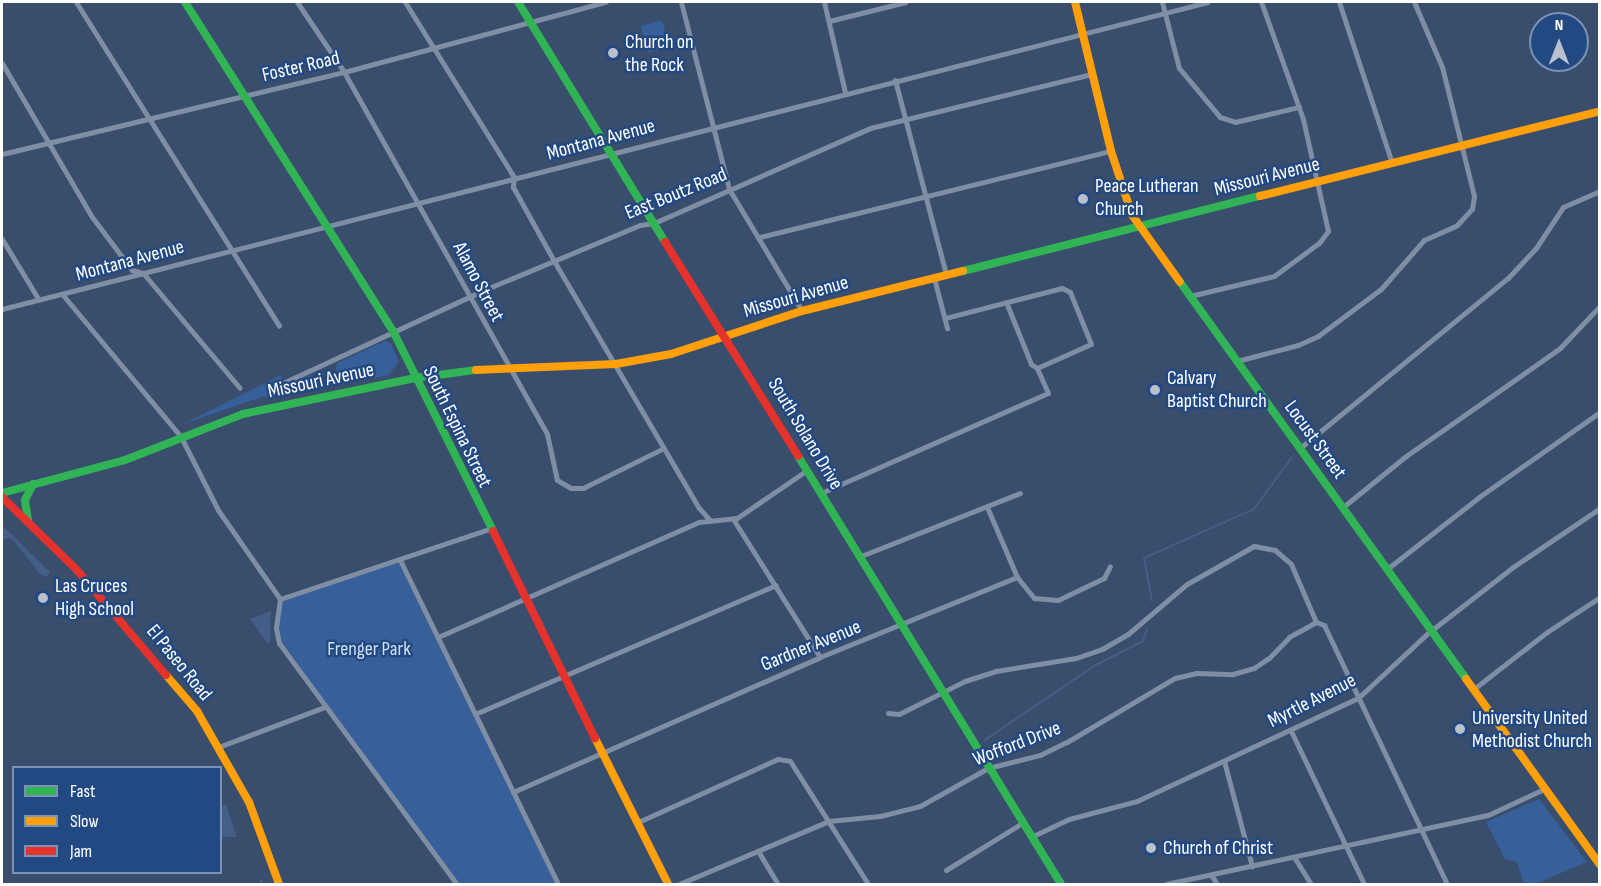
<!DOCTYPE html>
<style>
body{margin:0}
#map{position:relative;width:1601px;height:886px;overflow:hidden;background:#394d6d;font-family:"Sofia Sans Condensed",sans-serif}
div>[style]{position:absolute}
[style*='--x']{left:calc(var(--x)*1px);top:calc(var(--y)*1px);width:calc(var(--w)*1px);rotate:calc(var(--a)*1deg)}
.green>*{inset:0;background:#375f99;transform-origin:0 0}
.water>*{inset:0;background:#445e87}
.stream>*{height:2px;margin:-1px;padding:0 1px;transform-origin:1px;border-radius:1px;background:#445e87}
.street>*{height:5px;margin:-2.5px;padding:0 2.5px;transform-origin:2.5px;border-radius:2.5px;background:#7f8ea3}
.fast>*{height:8px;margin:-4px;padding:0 4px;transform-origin:4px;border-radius:4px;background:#30b455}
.slow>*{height:8px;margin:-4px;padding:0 4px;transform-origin:4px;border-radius:4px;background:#ff9f0a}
.jam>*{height:8px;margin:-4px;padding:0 4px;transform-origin:4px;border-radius:4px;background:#e5322d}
.dots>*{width:16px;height:16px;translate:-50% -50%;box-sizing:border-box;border:3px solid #234983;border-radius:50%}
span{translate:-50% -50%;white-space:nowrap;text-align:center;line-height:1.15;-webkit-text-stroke:5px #234983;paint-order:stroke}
.poi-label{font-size:20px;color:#fff}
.left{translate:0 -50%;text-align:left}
.street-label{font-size:20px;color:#fff}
.park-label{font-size:20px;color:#cfdff6}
.frame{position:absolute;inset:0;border:3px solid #fff;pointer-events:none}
.legend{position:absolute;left:12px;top:766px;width:210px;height:108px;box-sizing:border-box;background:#234983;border:2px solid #7b92b5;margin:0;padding:8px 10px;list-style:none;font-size:18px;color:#fff}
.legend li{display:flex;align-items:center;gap:12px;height:30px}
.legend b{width:30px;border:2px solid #7b92b5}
.north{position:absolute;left:1529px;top:12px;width:60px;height:60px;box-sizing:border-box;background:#234983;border:2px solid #7b92b5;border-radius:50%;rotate:0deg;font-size:16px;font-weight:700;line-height:24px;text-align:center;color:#fff}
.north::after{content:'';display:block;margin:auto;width:21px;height:27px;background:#bac1cc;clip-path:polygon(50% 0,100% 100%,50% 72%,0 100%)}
</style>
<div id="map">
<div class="green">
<i style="left:662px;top:20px;width:28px;height:22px;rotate:75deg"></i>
<i style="clip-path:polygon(385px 341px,391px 344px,399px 361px,389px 375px,262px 397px,183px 424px,281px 375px,283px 388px,309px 376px,321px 382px,330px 381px,336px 375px,337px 363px)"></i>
<i style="clip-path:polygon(400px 560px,558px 884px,457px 884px,277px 635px,280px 599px)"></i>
<i style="clip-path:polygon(1539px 799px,1587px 862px,1535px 884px,1524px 884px,1517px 862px,1505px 859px,1486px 822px)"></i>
</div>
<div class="water">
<i style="clip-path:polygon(2px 525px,50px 572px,47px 577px,40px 574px,13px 540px,7px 538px,2px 541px)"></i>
<i style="clip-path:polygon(271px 611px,270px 643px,268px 644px,250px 619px)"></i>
<i style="clip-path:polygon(226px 804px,237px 837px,221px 837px,221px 808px)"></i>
</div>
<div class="stream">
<i style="--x:1152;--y:601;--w:44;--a:-100.5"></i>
<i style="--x:1144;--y:558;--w:120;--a:-24"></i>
<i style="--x:1254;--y:509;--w:64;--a:-53.8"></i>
<i style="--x:985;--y:740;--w:132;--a:-34.2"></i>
<i style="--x:1094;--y:666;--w:55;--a:-27"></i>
<i style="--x:1143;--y:641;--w:13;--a:-72"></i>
<i style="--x:261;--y:880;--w:4;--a:76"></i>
</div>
<div class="street">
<i style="--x:76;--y:2;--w:382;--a:57.9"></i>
<i style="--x:297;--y:2;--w:84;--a:56.1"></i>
<i style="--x:344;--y:72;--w:415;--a:60.7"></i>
<i style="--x:547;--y:434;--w:47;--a:77.7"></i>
<i style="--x:557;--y:480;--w:16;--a:30"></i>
<i style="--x:571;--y:488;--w:12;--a:0"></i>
<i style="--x:583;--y:488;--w:90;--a:-26.3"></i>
<i style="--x:405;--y:2;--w:206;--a:58.1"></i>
<i style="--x:514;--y:177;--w:10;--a:96"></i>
<i style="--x:513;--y:187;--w:85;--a:61"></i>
<i style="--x:554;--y:261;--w:286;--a:59.6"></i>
<i style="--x:699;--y:508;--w:15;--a:48"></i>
<i style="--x:681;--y:2;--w:193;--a:75.6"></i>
<i style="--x:729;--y:189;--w:142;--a:59.1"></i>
<i style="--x:824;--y:2;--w:92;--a:76.9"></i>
<i style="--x:1162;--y:2;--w:68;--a:75.6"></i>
<i style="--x:1179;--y:68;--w:64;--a:50.1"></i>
<i style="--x:1220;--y:117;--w:16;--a:18"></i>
<i style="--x:1235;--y:122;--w:66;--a:-13.2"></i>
<i style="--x:1339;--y:2;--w:169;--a:71.8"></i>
<i style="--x:829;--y:21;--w:79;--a:-13.9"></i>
<i style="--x:2;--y:63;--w:178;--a:59.7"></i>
<i style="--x:92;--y:217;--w:66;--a:53"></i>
<i style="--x:132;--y:270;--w:11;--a:15"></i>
<i style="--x:143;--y:273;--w:150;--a:49.9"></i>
<i style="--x:895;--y:80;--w:202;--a:75.3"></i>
<i style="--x:2;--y:154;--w:352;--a:-13.5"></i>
<i style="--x:344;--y:72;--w:271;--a:-15"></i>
<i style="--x:760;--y:237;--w:361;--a:-13.8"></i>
<i style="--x:2;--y:239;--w:71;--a:58.8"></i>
<i style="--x:934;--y:278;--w:52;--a:75.4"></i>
<i style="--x:62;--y:294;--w:186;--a:50.2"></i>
<i style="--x:181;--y:437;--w:82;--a:63.1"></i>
<i style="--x:218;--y:510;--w:108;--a:55.1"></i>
<i style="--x:280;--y:599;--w:29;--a:98"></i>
<i style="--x:276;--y:628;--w:15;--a:79"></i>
<i style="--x:279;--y:643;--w:300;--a:53.6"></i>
<i style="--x:1190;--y:296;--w:86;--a:-13.4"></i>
<i style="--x:1274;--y:276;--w:56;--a:-36.3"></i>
<i style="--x:1319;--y:243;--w:15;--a:-53"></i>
<i style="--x:1328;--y:231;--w:115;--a:-102.6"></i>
<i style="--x:1303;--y:119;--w:124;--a:-109.7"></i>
<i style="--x:1006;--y:302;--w:67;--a:68"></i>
<i style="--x:1031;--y:364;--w:7;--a:34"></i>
<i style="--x:2;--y:309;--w:1244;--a:-14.28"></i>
<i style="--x:1237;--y:361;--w:63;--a:-14.7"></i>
<i style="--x:1298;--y:345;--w:22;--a:-24"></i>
<i style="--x:1318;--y:336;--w:79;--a:-36.7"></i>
<i style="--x:1381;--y:289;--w:65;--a:-48.7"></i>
<i style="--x:1424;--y:240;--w:36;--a:-24"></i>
<i style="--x:1457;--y:225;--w:22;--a:-47"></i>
<i style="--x:1472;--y:209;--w:13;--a:-81"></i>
<i style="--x:1474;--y:196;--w:133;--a:-103.9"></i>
<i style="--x:1442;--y:67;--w:71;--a:-113.3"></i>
<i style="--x:285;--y:382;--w:219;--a:-24.8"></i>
<i style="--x:484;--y:290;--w:169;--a:-22.6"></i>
<i style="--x:640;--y:225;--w:14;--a:-8"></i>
<i style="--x:654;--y:223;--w:236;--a:-23.7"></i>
<i style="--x:870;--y:128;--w:228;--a:-13.7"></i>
<i style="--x:1300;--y:448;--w:269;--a:-39.3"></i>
<i style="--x:1508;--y:278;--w:41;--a:-47"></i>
<i style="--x:1536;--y:248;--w:49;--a:-56.6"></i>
<i style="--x:1563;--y:207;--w:40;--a:-23.4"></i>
<i style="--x:821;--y:493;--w:248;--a:-23.8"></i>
<i style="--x:1048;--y:393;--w:27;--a:-114"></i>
<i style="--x:1037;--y:368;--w:59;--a:-24"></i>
<i style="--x:1091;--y:344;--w:56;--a:-112"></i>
<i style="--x:1070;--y:292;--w:9;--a:-153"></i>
<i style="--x:1062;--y:288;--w:121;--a:165.6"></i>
<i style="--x:987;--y:507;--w:76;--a:66.8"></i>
<i style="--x:1343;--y:507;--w:81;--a:-39"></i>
<i style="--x:1406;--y:456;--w:188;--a:-35"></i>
<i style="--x:1560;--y:348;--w:58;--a:-46.4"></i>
<i style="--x:733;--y:519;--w:163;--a:57.8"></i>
<i style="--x:861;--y:556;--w:171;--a:-21.6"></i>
<i style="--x:400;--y:560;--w:360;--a:64"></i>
<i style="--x:1387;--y:569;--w:117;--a:-38"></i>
<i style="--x:1479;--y:497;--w:148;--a:-35.1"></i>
<i style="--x:280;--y:599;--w:220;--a:-18.5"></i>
<i style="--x:1316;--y:622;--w:9;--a:21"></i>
<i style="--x:1324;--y:625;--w:287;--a:64.6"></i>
<i style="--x:438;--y:637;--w:285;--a:-23.8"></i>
<i style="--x:699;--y:522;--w:38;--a:-6"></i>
<i style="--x:737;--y:518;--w:85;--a:-34.4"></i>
<i style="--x:1475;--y:688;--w:91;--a:-37.9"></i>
<i style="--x:1547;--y:632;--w:64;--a:-33.4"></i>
<i style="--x:888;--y:713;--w:11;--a:5"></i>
<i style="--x:899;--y:714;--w:74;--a:-26.6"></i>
<i style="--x:965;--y:681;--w:33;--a:-18"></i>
<i style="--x:996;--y:671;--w:81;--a:-9.2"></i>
<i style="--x:1076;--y:658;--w:28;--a:-19"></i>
<i style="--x:1102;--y:649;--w:30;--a:-30"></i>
<i style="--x:1128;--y:634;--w:77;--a:-40.3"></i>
<i style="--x:1187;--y:584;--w:77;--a:-29.6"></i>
<i style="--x:1254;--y:546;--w:21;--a:11"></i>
<i style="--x:1275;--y:550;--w:21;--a:41"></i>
<i style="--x:1291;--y:564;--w:63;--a:66.7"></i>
<i style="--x:475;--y:714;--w:327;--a:-23.2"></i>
<i style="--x:1291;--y:731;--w:170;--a:64.5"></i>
<i style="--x:221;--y:746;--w:111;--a:-20.6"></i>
<i style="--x:1224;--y:761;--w:109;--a:75.1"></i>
<i style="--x:513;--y:792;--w:335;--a:-23.7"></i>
<i style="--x:820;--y:657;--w:213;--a:-22.1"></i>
<i style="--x:1017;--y:577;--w:27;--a:51"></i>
<i style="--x:1034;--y:598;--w:24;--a:5"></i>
<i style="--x:1058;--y:600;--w:51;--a:-25.6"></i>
<i style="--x:1104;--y:578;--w:13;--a:-63"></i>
<i style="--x:636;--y:823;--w:156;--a:-24.3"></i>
<i style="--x:778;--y:759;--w:12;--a:9"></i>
<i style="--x:790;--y:761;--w:146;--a:57.6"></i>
<i style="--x:1031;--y:837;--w:42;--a:-25.3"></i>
<i style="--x:1069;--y:819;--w:70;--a:-14.8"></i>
<i style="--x:1137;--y:801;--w:244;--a:-25"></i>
<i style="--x:1358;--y:698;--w:96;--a:-42.9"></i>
<i style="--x:1428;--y:633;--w:108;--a:-37.8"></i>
<i style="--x:1513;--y:567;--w:105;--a:-34.1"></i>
<i style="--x:758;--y:851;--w:39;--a:59"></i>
<i style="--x:1294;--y:857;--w:32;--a:58"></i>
<i style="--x:946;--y:870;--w:89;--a:-31.7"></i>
<i style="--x:1211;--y:875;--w:11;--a:56"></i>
<i style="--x:679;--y:884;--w:163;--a:-22.8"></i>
<i style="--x:829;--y:821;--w:51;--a:-5.6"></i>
<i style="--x:880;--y:816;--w:41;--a:-14"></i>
<i style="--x:920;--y:806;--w:78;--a:-29.2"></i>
<i style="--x:988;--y:768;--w:54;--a:-14"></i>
<i style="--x:1040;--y:755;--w:30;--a:-26"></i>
<i style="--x:1067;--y:742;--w:126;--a:-30.7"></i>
<i style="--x:1175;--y:678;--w:22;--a:-13"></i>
<i style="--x:1196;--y:673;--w:37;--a:2"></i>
<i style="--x:1233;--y:674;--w:22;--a:-16"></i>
<i style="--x:1254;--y:668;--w:18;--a:-34"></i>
<i style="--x:1269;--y:658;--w:29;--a:-46"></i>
<i style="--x:1289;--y:637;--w:31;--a:-29"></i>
<i style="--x:1166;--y:884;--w:329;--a:-12.1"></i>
<i style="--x:1488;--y:815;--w:64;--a:-25"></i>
</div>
<div class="fast">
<i style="--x:185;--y:2;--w:389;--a:57.7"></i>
<i style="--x:393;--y:331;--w:224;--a:63.4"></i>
<i style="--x:518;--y:2;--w:281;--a:58.5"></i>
<i style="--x:963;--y:271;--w:306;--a:-14.2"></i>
<i style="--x:1180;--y:282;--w:489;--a:54.2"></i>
<i style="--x:798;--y:456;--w:502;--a:58.43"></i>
<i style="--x:2;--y:493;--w:127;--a:-15"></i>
<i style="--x:125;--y:460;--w:127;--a:-21.3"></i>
<i style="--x:243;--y:414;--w:176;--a:-11.8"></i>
<i style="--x:415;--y:378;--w:62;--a:-7.5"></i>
<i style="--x:28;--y:520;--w:20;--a:-99"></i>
<i style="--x:25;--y:500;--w:18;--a:-63"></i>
</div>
<div class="slow">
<i style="--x:1075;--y:2;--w:153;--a:76.4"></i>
<i style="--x:1111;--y:151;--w:67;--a:71.8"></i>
<i style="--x:1132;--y:215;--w:82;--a:54.4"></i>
<i style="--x:1260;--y:196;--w:350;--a:-14"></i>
<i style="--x:476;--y:370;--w:140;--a:-2.5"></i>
<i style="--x:616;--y:364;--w:56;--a:-10.3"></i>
<i style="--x:671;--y:354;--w:138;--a:-18.2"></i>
<i style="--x:802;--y:311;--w:166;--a:-14"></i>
<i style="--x:166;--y:675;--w:48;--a:49.3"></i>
<i style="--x:197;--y:711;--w:105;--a:60.3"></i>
<i style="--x:249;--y:802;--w:87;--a:69.9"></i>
<i style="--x:1466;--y:679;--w:229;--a:54.2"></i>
<i style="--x:595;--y:738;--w:163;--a:63.4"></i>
</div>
<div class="jam">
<i style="--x:665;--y:242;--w:252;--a:58.1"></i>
<i style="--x:2;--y:497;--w:103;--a:44.2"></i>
<i style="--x:76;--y:569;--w:139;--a:49.7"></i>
<i style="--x:493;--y:531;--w:231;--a:63.8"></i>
</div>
<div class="dots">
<i style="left:613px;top:53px;background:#bac1cc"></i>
<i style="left:1083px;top:199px;background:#bac1cc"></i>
<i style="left:1155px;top:390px;background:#bac1cc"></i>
<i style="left:43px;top:598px;background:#bac1cc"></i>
<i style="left:1460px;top:729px;background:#bac1cc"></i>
<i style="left:1151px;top:848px;background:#bac1cc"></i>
</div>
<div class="poi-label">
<span class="left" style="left:625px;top:54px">Church on<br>the Rock</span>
<span class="left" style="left:1095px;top:198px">Peace Lutheran<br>Church</span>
<span class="left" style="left:1167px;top:390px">Calvary<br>Baptist Church</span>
<span class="left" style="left:55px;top:598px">Las Cruces<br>High School</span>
<span class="left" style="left:1472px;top:730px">University United<br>Methodist Church</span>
<span class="left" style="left:1163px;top:848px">Church of Christ</span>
</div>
<div class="street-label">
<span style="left:301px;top:67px;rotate:-13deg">Foster Road</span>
<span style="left:601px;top:140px;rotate:-15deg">Montana Avenue</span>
<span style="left:1267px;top:177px;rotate:-14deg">Missouri Avenue</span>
<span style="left:676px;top:194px;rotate:-22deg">East Boutz Road</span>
<span style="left:130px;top:261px;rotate:-15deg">Montana Avenue</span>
<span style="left:478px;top:282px;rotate:62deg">Alamo Street</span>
<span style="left:796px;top:297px;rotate:-16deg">Missouri Avenue</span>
<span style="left:321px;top:381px;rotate:-12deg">Missouri Avenue</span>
<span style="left:457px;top:427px;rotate:64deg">South Espina Street</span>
<span style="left:805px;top:434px;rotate:59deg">South Solano Drive</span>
<span style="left:1315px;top:440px;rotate:54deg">Locust Street</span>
<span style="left:811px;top:646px;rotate:-22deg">Gardner Avenue</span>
<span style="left:179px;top:663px;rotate:51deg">El Paseo Road</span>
<span style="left:1312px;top:701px;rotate:-27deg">Myrtle Avenue</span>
<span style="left:1017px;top:744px;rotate:-21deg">Wofford Drive</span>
</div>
<div class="park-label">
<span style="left:369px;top:649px">Frenger Park</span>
</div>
<div class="frame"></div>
<ul class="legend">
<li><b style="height:8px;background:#30b455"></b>Fast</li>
<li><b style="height:8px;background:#ff9f0a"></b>Slow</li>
<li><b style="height:8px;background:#e5322d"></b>Jam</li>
</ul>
<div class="north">N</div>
</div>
